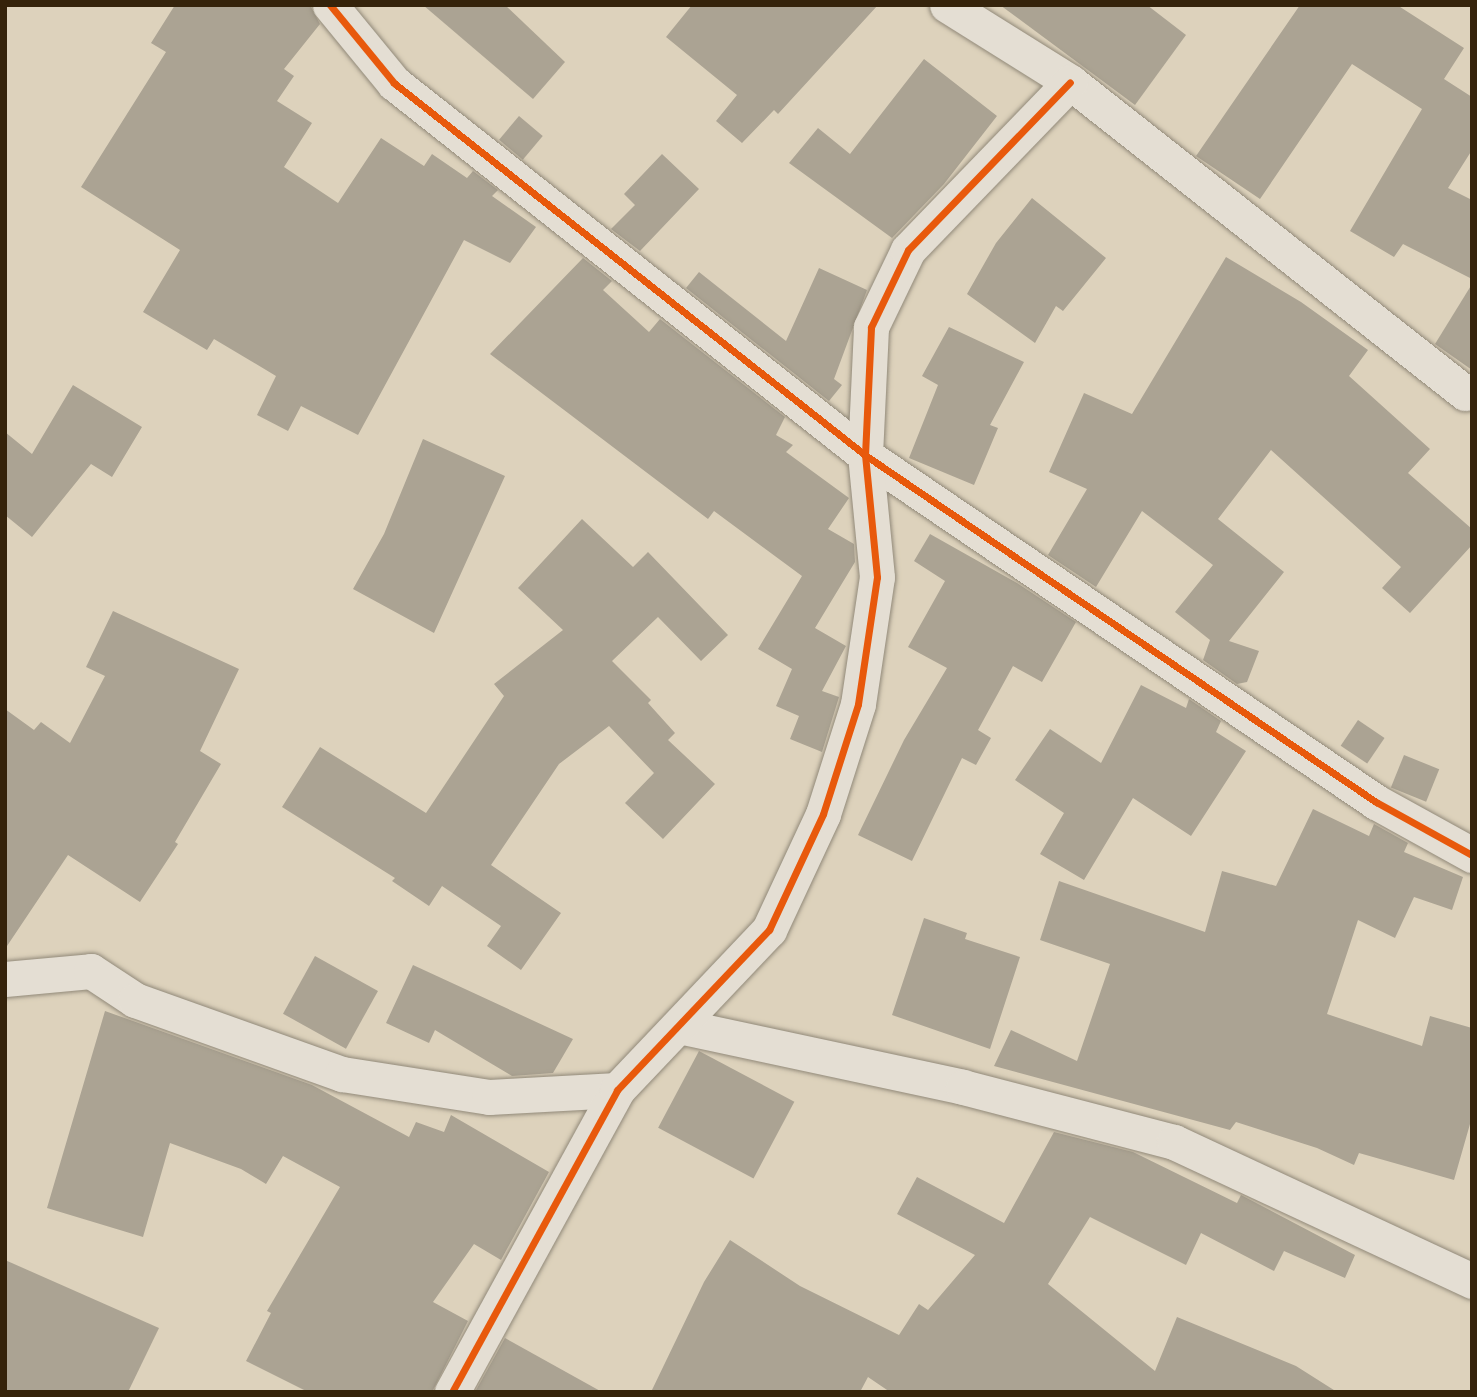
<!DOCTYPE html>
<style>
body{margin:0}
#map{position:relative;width:1477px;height:1397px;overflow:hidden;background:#ddd2bc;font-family:"Sorts Mill Goudy",serif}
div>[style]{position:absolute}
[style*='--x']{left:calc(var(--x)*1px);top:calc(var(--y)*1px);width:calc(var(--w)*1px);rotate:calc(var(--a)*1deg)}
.building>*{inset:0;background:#aba393;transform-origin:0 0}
.roads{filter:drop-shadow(0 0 2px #918979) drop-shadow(0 0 2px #918979)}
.minor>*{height:35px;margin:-17.5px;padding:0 17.5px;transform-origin:17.5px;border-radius:17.5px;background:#e4ded3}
.cycleway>*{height:7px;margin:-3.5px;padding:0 3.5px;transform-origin:3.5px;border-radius:3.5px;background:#e8590c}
span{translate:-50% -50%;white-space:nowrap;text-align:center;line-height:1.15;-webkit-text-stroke:5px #f1e4cb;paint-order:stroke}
.frame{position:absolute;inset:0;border:7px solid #35230b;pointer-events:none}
</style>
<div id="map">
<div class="building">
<i style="clip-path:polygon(175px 5px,310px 5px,320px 24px,284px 69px,294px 76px,277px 101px,312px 123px,284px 167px,338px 203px,381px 138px,424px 166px,432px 154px,467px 178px,473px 171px,498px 190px,492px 196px,536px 227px,510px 263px,464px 240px,358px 435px,301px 406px,288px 431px,257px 415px,276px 376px,214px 339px,207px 350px,143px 312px,180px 250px,81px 187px,166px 52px,151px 43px)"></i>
<i style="clip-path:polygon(423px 5px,505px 5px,565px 62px,533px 99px)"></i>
<i style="clip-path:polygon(692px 5px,878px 5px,778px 114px,774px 110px,742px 143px,716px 121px,737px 95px,666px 37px)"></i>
<i style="clip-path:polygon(1000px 5px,1147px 5px,1186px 35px,1135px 105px)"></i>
<i style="clip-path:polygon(1300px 5px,1397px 5px,1464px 48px,1444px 79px,1472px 97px,1472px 150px,1448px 188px,1472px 200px,1472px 279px,1403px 244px,1394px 257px,1350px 231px,1422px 109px,1352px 64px,1260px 199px,1196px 156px)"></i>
<i style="clip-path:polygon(924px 59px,997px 116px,944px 184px,892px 238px,789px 163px,818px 128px,850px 154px)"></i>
<i style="left:519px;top:116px;width:31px;height:31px;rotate:40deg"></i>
<i style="clip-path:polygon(662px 154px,699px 189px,640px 251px,611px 229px,635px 205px,624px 194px)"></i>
<i style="clip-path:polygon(1032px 198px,1106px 258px,1063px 311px,1056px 306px,1035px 343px,967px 294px,996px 243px)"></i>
<i style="clip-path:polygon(1226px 257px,1301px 302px,1368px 350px,1349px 376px,1430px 449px,1408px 473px,1472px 529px,1472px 545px,1410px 613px,1382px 588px,1401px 567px,1271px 450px,1218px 519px,1284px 572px,1229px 641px,1259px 651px,1247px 682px,1237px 684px,1203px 660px,1210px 640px,1175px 612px,1213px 565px,1142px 511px,1096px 587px,1048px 555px,1087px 489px,1049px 472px,1084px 393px,1132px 414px)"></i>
<i style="clip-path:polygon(583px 258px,612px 281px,603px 290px,649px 332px,660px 319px,785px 417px,776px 435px,793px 445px,786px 452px,849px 498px,828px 529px,854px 544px,855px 562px,815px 628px,846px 646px,822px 691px,839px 697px,822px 752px,790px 739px,799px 716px,776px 706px,792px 669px,758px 649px,802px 576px,714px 511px,708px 519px,490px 354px)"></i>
<i style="clip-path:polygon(819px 268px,867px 290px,834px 379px,842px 385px,829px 401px,686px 288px,699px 272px,786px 341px)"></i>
<i style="clip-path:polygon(1472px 284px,1472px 370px,1435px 344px)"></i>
<i style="clip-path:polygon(949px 327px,1024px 362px,990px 425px,998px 428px,974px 485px,909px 458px,938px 385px,922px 376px)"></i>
<i style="clip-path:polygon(73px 385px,142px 427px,112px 477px,91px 464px,32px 537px,5px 515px,5px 432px,32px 454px)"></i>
<i style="clip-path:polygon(423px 439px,505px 476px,434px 633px,353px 589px,384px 534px)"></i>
<i style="clip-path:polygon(582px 519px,633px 567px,648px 552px,728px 635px,701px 661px,658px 617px,612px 661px,651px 700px,648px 703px,675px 733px,668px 740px,715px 784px,663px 839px,625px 803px,654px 773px,609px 726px,559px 764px,491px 865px,561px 913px,521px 970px,487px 946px,501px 926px,442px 886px,429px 906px,392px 881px,395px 878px,282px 807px,320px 747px,426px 813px,504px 696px,494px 684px,563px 630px,518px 588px)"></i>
<i style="clip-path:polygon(930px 534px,1017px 583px,1076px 622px,1042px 682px,1013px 666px,978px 730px,991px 738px,976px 765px,962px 758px,912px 861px,858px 835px,904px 740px,947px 668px,908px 647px,945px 581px,914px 561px)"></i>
<i style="clip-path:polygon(113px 611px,239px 669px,200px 751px,221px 764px,175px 842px,178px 844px,140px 902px,68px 855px,5px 949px,5px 709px,34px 730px,41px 722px,70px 743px,105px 676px,86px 667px)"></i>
<i style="clip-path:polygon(1141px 685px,1186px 708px,1189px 699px,1221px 721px,1216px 732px,1246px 751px,1191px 836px,1133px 798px,1084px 880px,1040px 854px,1064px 813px,1015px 780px,1050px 729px,1101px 763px)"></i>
<i style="left:1358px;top:720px;width:32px;height:31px;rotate:34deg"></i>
<i style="left:1404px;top:755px;width:38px;height:35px;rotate:22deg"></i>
<i style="clip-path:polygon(1313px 809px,1369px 836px,1374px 824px,1408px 843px,1404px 852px,1463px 877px,1452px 910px,1414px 897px,1395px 938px,1358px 920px,1327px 1014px,1422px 1046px,1430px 1016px,1472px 1028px,1472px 1117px,1454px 1180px,1359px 1153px,1354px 1165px,1317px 1148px,1236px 1122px,1230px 1130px,994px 1066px,1011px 1030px,1077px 1061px,1110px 964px,1040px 940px,1059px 881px,1205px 932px,1222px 871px,1276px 886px)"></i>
<i style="clip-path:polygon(924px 918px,967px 933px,965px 939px,1020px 957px,990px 1049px,892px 1015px)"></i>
<i style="left:315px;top:956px;width:72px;height:66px;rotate:29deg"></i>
<i style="clip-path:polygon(413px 965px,573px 1039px,553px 1073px,512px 1076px,435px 1030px,429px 1043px,386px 1023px)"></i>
<i style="clip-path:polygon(105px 1011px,312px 1085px,409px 1137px,416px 1122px,444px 1132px,451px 1115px,549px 1172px,501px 1260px,474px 1244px,433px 1302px,468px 1321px,432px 1392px,308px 1392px,246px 1361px,271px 1313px,267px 1311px,340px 1187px,283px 1156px,266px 1184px,241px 1169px,170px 1143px,143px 1237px,47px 1208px)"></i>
<i style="left:699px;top:1051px;width:108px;height:87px;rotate:28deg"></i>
<i style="clip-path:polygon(1054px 1132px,1133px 1152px,1237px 1203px,1241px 1195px,1355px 1255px,1345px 1278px,1284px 1251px,1274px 1271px,1201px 1233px,1186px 1265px,1090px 1217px,1048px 1284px,1155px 1371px,1177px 1317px,1296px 1366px,1337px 1392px,890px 1392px,868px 1377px,860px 1392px,651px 1392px,704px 1282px,730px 1240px,800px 1286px,899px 1335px,919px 1304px,928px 1310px,975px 1255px,897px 1214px,917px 1177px,1004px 1223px)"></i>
<i style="clip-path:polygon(5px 1260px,159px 1328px,128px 1392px,5px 1392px)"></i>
<i style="clip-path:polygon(505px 1338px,602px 1392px,475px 1392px)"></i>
</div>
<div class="roads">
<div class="minor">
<i style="--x:330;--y:5;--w:101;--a:50.6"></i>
<i style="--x:394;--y:83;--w:600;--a:38.3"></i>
<i style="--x:865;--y:455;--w:618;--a:34.18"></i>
<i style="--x:1376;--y:802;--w:110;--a:28.9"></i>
<i style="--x:947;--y:5;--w:145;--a:32"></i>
<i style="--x:1070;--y:82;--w:503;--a:38.21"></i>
<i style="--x:5;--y:979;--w:86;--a:-5.3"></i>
<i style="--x:91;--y:971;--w:53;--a:33.4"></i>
<i style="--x:135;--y:1000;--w:220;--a:19.7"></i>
<i style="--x:342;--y:1074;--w:149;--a:8.9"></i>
<i style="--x:489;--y:1097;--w:128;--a:-3.1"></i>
<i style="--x:679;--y:1026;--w:290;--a:12.1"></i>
<i style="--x:963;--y:1087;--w:218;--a:14.6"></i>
<i style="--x:1174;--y:1142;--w:329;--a:25"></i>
<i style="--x:452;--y:1392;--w:344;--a:-61.3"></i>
<i style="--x:617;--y:1090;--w:221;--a:-46.5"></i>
<i style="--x:769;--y:930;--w:128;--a:-65"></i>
<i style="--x:823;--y:814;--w:115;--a:-72.3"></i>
<i style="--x:858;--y:704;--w:128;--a:-81.5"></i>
<i style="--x:877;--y:577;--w:123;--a:-95.6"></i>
<i style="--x:865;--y:455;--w:128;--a:-87.3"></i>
<i style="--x:871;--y:327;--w:85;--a:-64.3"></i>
<i style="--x:908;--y:250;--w:233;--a:-46"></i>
</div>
</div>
<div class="cycleway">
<i style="--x:330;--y:5;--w:101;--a:50.6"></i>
<i style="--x:394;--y:83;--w:600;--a:38.3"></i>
<i style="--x:865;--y:455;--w:618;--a:34.18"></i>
<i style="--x:1376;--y:802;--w:110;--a:28.9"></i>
<i style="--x:452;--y:1392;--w:344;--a:-61.3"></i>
<i style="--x:617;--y:1090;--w:221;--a:-46.5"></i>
<i style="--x:769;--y:930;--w:128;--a:-65"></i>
<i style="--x:823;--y:814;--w:115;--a:-72.3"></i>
<i style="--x:858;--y:704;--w:128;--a:-81.5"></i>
<i style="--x:877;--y:577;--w:123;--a:-95.6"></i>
<i style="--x:865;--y:455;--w:128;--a:-87.3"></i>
<i style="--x:871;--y:327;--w:85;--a:-64.3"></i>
<i style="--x:908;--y:250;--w:233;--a:-46"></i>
</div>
<div class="frame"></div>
</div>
